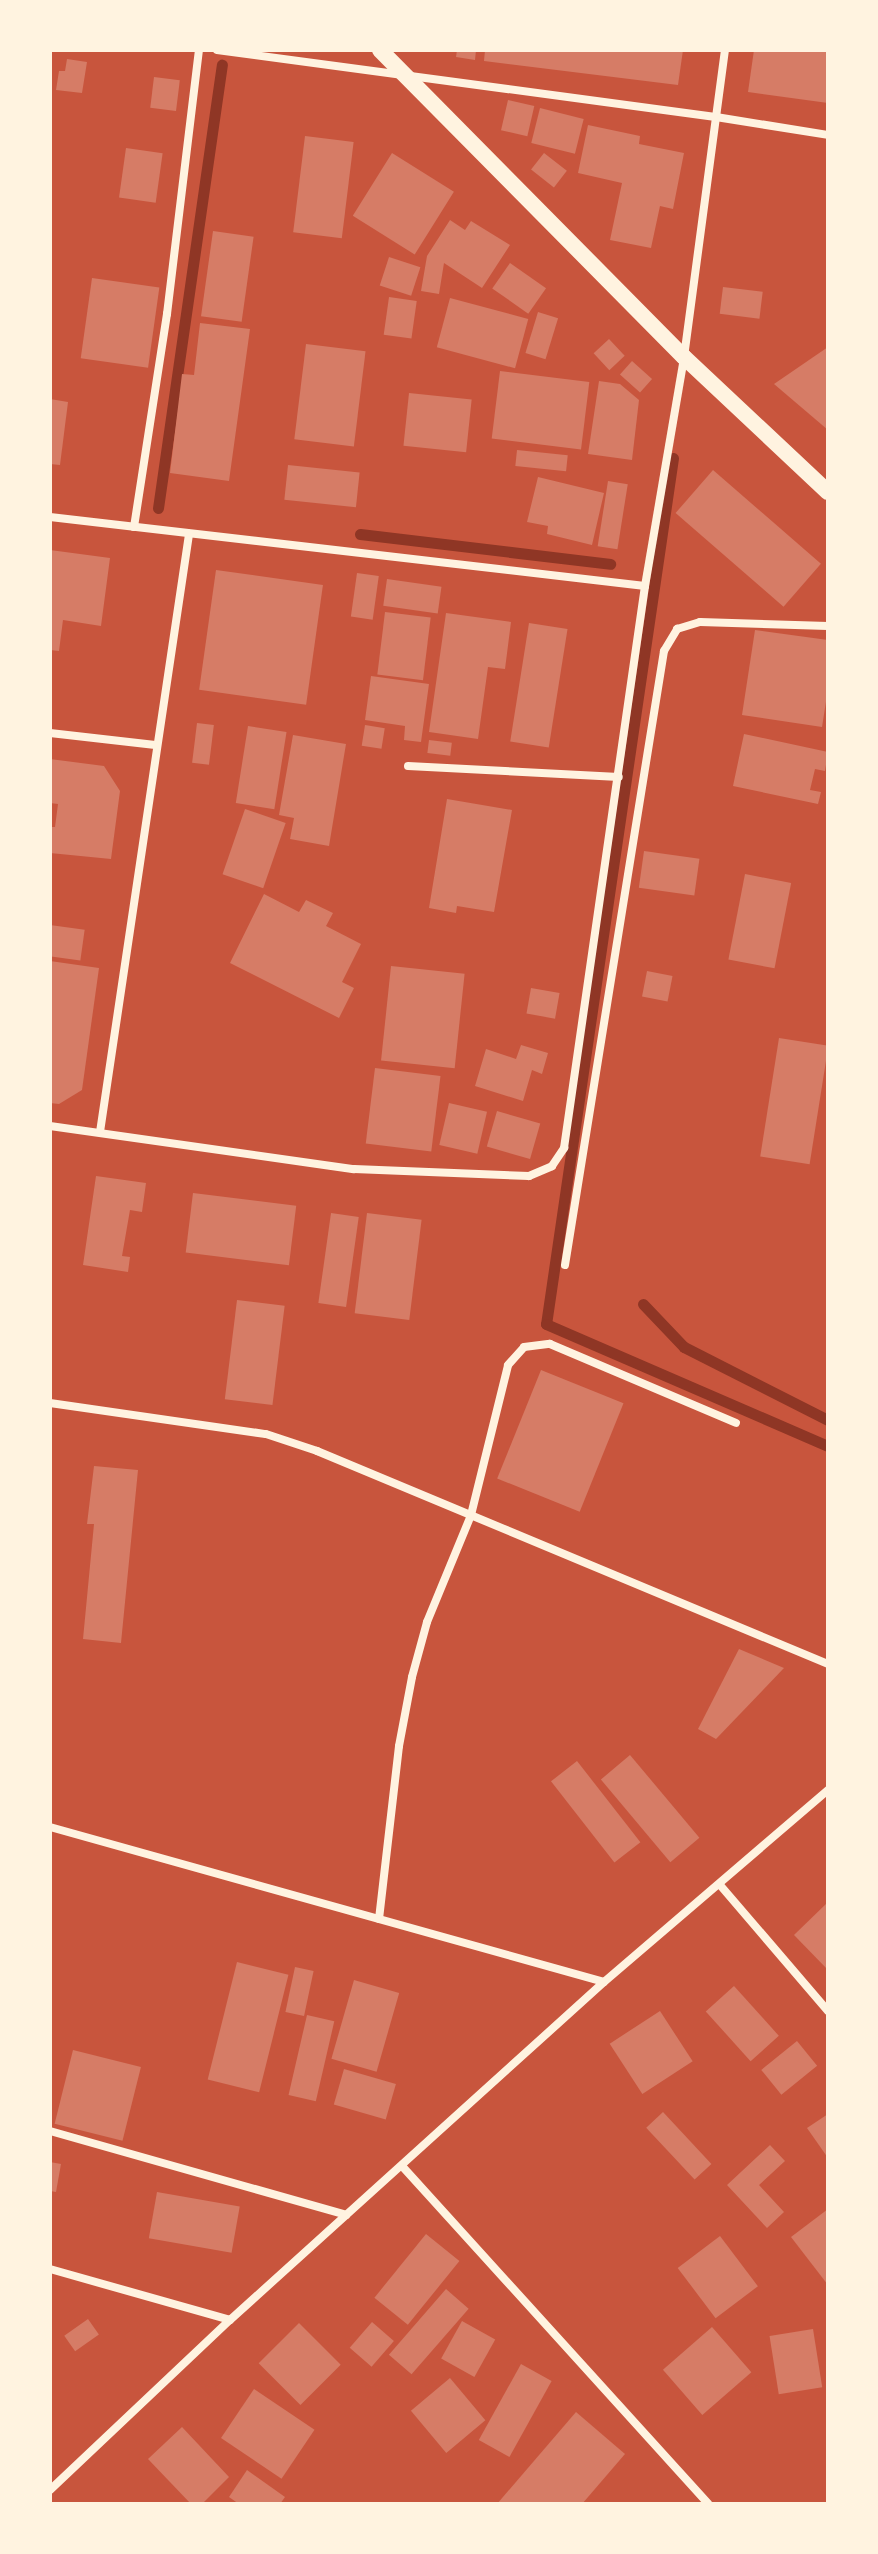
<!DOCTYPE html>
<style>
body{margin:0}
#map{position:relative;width:878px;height:2554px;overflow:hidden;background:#c8553d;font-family:"Open Sans",sans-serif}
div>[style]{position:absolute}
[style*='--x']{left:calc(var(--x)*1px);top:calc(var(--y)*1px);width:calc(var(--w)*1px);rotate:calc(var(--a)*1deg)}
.stream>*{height:11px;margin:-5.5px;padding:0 5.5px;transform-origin:5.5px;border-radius:5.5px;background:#8f3625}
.building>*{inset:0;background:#d67c66;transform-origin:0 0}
.minor>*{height:8px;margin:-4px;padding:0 4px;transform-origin:4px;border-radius:4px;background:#fff3e0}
.secondary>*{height:16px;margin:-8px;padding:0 8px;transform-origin:8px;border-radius:8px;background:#fff3e0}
span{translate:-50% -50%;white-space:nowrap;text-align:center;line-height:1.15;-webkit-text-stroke:8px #fff3e0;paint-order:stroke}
.frame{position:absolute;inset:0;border:52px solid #fff3e0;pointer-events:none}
</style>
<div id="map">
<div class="stream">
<i style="--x:673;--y:458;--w:875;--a:98.34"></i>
<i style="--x:546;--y:1324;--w:307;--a:23.4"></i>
<i style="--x:158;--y:508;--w:448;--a:-81.8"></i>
<i style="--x:360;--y:534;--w:252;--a:6.8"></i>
<i style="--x:643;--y:1304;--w:59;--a:46.4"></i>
<i style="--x:684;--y:1347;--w:161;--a:26.9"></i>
</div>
<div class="building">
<i style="clip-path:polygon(457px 50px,476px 50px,475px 60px,456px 57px)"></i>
<i style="clip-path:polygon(485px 50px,683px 50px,678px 85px,484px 61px)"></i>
<i style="clip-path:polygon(754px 50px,828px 50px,828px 103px,748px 92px)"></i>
<i style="clip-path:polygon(67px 59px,87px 62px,82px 93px,56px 90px,59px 71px,65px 71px)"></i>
<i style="left:154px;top:77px;width:26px;height:31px;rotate:7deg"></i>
<i style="left:508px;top:100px;width:27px;height:31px;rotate:13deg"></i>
<i style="left:540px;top:108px;width:45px;height:36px;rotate:14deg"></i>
<i style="clip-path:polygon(588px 125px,640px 136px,639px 144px,684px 153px,673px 209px,660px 206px,651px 248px,610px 240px,622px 183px,578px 173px)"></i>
<i style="left:305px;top:136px;width:49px;height:97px;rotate:7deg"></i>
<i style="left:126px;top:148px;width:37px;height:50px;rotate:8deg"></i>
<i style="left:392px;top:153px;width:73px;height:74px;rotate:32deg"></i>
<i style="left:544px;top:153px;width:29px;height:21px;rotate:38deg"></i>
<i style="clip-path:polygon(450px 220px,465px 230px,471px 221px,510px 245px,482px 288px,444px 263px,439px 294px,421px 291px,427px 256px)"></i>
<i style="left:213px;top:231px;width:41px;height:86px;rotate:8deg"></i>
<i style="left:389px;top:257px;width:33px;height:30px;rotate:18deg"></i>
<i style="left:510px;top:263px;width:44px;height:31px;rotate:35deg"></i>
<i style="left:92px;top:278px;width:68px;height:81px;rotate:8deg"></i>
<i style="left:723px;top:287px;width:40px;height:27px;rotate:7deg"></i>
<i style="left:389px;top:297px;width:28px;height:38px;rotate:8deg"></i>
<i style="left:450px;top:298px;width:81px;height:51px;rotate:15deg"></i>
<i style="left:538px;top:312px;width:21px;height:43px;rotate:17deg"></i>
<i style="clip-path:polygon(200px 323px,250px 329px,229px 481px,170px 473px,182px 374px,194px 375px)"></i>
<i style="left:609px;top:339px;width:23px;height:21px;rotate:47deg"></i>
<i style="left:306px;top:344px;width:60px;height:96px;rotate:7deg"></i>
<i style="clip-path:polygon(828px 347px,828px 430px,774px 384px)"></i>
<i style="left:632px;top:361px;width:27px;height:18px;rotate:42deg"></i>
<i style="left:500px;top:371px;width:90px;height:68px;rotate:7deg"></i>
<i style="clip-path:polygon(599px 381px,620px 384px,639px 400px,632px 460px,588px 454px)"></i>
<i style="left:409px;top:393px;width:63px;height:53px;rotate:6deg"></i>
<i style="clip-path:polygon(50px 399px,68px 402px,60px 465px,50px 464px)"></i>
<i style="left:517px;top:450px;width:51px;height:16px;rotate:6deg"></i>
<i style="left:288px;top:465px;width:72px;height:35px;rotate:6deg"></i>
<i style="left:713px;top:470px;width:143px;height:57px;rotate:41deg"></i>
<i style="clip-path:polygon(538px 477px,604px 493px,592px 545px,547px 534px,548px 526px,527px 522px)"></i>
<i style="left:608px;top:481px;width:20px;height:66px;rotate:9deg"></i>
<i style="clip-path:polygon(50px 550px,110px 558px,101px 626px,63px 620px,59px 651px,50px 650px)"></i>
<i style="left:216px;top:570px;width:108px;height:121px;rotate:8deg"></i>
<i style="left:357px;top:573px;width:22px;height:44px;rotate:8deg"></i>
<i style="left:387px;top:579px;width:55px;height:27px;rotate:8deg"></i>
<i style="left:385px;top:612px;width:46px;height:63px;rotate:7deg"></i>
<i style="clip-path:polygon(446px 613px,511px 622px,505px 669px,488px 667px,478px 739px,429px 732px)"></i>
<i style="left:529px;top:623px;width:39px;height:120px;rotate:9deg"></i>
<i style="clip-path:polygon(755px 630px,828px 640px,828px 689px,822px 727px,742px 715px)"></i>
<i style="clip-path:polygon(371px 676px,429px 684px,421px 742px,404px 740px,405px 726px,365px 720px)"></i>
<i style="left:197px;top:723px;width:17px;height:40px;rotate:7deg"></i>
<i style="left:365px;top:725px;width:20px;height:21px;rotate:9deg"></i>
<i style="left:248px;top:726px;width:39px;height:78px;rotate:9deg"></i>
<i style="clip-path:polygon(744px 734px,828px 752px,825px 771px,815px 769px,810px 790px,821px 792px,818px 804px,733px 786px)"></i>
<i style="clip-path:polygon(293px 735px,346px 744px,329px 846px,290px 839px,294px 818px,279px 815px)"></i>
<i style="left:429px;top:740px;width:23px;height:13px;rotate:7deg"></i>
<i style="clip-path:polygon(50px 759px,104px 766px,120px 791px,111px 859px,50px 853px,50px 827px,55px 827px,58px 804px,50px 803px)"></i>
<i style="clip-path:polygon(447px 799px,512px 810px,494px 912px,457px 906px,456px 913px,429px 908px)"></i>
<i style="left:245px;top:809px;width:43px;height:69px;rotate:19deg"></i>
<i style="left:644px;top:851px;width:56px;height:37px;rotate:8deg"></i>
<i style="left:745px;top:874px;width:47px;height:87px;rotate:11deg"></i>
<i style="clip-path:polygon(264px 894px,299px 912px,306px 900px,333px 913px,326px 926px,361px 944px,342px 982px,354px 988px,339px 1018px,230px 963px)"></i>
<i style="left:50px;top:925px;width:35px;height:31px;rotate:8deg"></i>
<i style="clip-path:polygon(50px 961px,99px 968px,82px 1090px,59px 1104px,50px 1103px)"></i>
<i style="left:391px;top:966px;width:74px;height:95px;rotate:6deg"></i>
<i style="left:647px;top:971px;width:26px;height:26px;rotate:11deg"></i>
<i style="left:531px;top:988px;width:29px;height:26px;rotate:10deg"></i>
<i style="left:779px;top:1038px;width:50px;height:120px;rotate:9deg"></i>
<i style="clip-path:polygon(521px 1045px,548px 1053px,542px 1074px,532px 1070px,523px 1101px,475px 1086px,486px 1049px,516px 1059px)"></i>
<i style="left:375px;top:1068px;width:66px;height:76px;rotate:7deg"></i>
<i style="left:449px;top:1103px;width:39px;height:43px;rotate:13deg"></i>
<i style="left:497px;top:1111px;width:45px;height:37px;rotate:16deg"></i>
<i style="clip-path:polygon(96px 1176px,146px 1183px,142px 1212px,130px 1210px,122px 1256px,130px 1257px,128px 1272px,83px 1265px)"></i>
<i style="left:193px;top:1193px;width:104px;height:60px;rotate:7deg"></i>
<i style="left:331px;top:1213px;width:28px;height:91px;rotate:8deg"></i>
<i style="left:367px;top:1213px;width:55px;height:101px;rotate:7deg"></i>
<i style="left:237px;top:1300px;width:48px;height:100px;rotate:7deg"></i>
<i style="left:541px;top:1370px;width:89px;height:117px;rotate:22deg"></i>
<i style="clip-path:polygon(94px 1466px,138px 1470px,121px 1643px,83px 1639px,94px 1524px,87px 1524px)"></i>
<i style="clip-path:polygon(739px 1649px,784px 1668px,716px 1739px,698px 1729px)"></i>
<i style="left:630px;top:1755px;width:108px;height:38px;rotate:50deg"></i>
<i style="left:577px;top:1761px;width:103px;height:33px;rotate:52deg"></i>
<i style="clip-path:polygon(828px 1902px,828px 1970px,794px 1935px)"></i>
<i style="left:237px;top:1962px;width:53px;height:121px;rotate:14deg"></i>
<i style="left:295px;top:1967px;width:19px;height:46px;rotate:12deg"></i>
<i style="left:354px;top:1980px;width:47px;height:82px;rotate:16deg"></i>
<i style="left:734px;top:1986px;width:67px;height:38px;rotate:48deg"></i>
<i style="left:660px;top:2011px;width:60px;height:60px;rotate:57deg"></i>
<i style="left:307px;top:2015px;width:28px;height:82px;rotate:13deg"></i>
<i style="left:797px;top:2041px;width:32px;height:46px;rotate:51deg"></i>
<i style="left:73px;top:2050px;width:70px;height:76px;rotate:14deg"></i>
<i style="left:344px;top:2069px;width:54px;height:37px;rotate:16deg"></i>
<i style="left:663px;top:2112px;width:71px;height:23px;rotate:47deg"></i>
<i style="clip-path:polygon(828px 2114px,828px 2158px,807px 2128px)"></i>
<i style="clip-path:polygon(770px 2145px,785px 2161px,759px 2185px,784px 2212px,767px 2228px,727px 2185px)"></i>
<i style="clip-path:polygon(50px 2162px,61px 2164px,56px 2192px,50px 2191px)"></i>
<i style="left:157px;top:2192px;width:84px;height:47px;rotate:10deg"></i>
<i style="clip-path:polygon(828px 2209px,828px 2285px,791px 2237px)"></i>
<i style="left:426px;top:2234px;width:43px;height:82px;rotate:39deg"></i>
<i style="left:720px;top:2236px;width:63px;height:53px;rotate:53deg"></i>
<i style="left:446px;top:2289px;width:30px;height:87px;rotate:41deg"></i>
<i style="left:88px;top:2319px;width:19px;height:29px;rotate:55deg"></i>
<i style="left:462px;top:2321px;width:38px;height:43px;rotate:29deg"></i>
<i style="left:372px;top:2322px;width:29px;height:34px;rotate:41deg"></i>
<i style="left:299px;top:2323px;width:59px;height:57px;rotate:45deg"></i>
<i style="left:712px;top:2327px;width:60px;height:65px;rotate:49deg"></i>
<i style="left:813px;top:2329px;width:59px;height:44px;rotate:81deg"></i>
<i style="left:521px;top:2364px;width:35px;height:87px;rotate:29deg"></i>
<i style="left:450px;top:2378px;width:55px;height:51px;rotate:50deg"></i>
<i style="left:254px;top:2389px;width:73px;height:59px;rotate:34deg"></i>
<i style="clip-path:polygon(576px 2412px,625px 2454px,582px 2504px,497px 2504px)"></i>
<i style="clip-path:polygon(182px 2427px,229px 2477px,202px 2504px,191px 2504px,148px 2459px)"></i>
<i style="clip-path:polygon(247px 2470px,285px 2497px,280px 2504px,239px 2504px,229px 2497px)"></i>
</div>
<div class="minor">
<i style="--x:217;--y:50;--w:503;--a:7.65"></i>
<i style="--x:716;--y:117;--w:113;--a:9.1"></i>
<i style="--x:50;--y:517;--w:599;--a:6.61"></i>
<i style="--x:134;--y:527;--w:216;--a:-81.2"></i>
<i style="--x:167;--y:314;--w:266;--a:-83.1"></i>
<i style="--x:50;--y:733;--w:106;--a:6.5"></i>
<i style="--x:408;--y:766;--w:211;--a:3"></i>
<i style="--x:50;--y:1126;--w:307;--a:8.1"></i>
<i style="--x:354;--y:1169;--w:175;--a:2.3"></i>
<i style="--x:529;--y:1176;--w:25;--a:-23"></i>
<i style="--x:552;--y:1166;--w:22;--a:-56"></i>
<i style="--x:564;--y:1148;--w:568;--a:-81.8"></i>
<i style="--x:645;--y:586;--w:232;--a:-80.3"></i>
<i style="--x:684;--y:357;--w:310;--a:-82.4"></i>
<i style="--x:100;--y:1132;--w:605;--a:-81.53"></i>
<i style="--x:565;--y:1265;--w:622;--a:-80.84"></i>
<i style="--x:664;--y:651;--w:26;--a:-59"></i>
<i style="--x:677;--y:629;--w:24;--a:-17"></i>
<i style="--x:700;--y:622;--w:128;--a:1.8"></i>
<i style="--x:50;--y:1403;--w:218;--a:8.2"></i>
<i style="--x:266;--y:1434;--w:54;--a:18.4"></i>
<i style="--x:317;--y:1451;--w:554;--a:22.63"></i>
<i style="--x:50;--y:1827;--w:575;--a:15.63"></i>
<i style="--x:720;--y:1885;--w:166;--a:49.4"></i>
<i style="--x:379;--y:1919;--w:174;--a:-83.4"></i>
<i style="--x:399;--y:1746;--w:70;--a:-79.3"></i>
<i style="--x:412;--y:1677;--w:57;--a:-74.7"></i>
<i style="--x:427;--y:1622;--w:116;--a:-67.6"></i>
<i style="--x:471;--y:1515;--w:154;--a:-76.1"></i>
<i style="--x:508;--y:1365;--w:24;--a:-48"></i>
<i style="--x:524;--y:1347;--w:26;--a:-7"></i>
<i style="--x:550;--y:1344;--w:202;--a:23"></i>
<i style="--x:50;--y:2131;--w:308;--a:15.8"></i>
<i style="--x:402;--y:2166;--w:456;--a:47.8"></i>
<i style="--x:50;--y:2269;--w:187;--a:15.8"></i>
<i style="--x:50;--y:2490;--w:248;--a:-43.4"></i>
<i style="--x:230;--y:2320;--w:504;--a:-42.11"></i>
<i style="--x:604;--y:1982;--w:295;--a:-40.6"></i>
</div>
<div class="secondary">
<i style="--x:380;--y:50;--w:432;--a:45.3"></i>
<i style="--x:684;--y:357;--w:197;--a:43.2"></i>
</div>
<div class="frame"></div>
</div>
